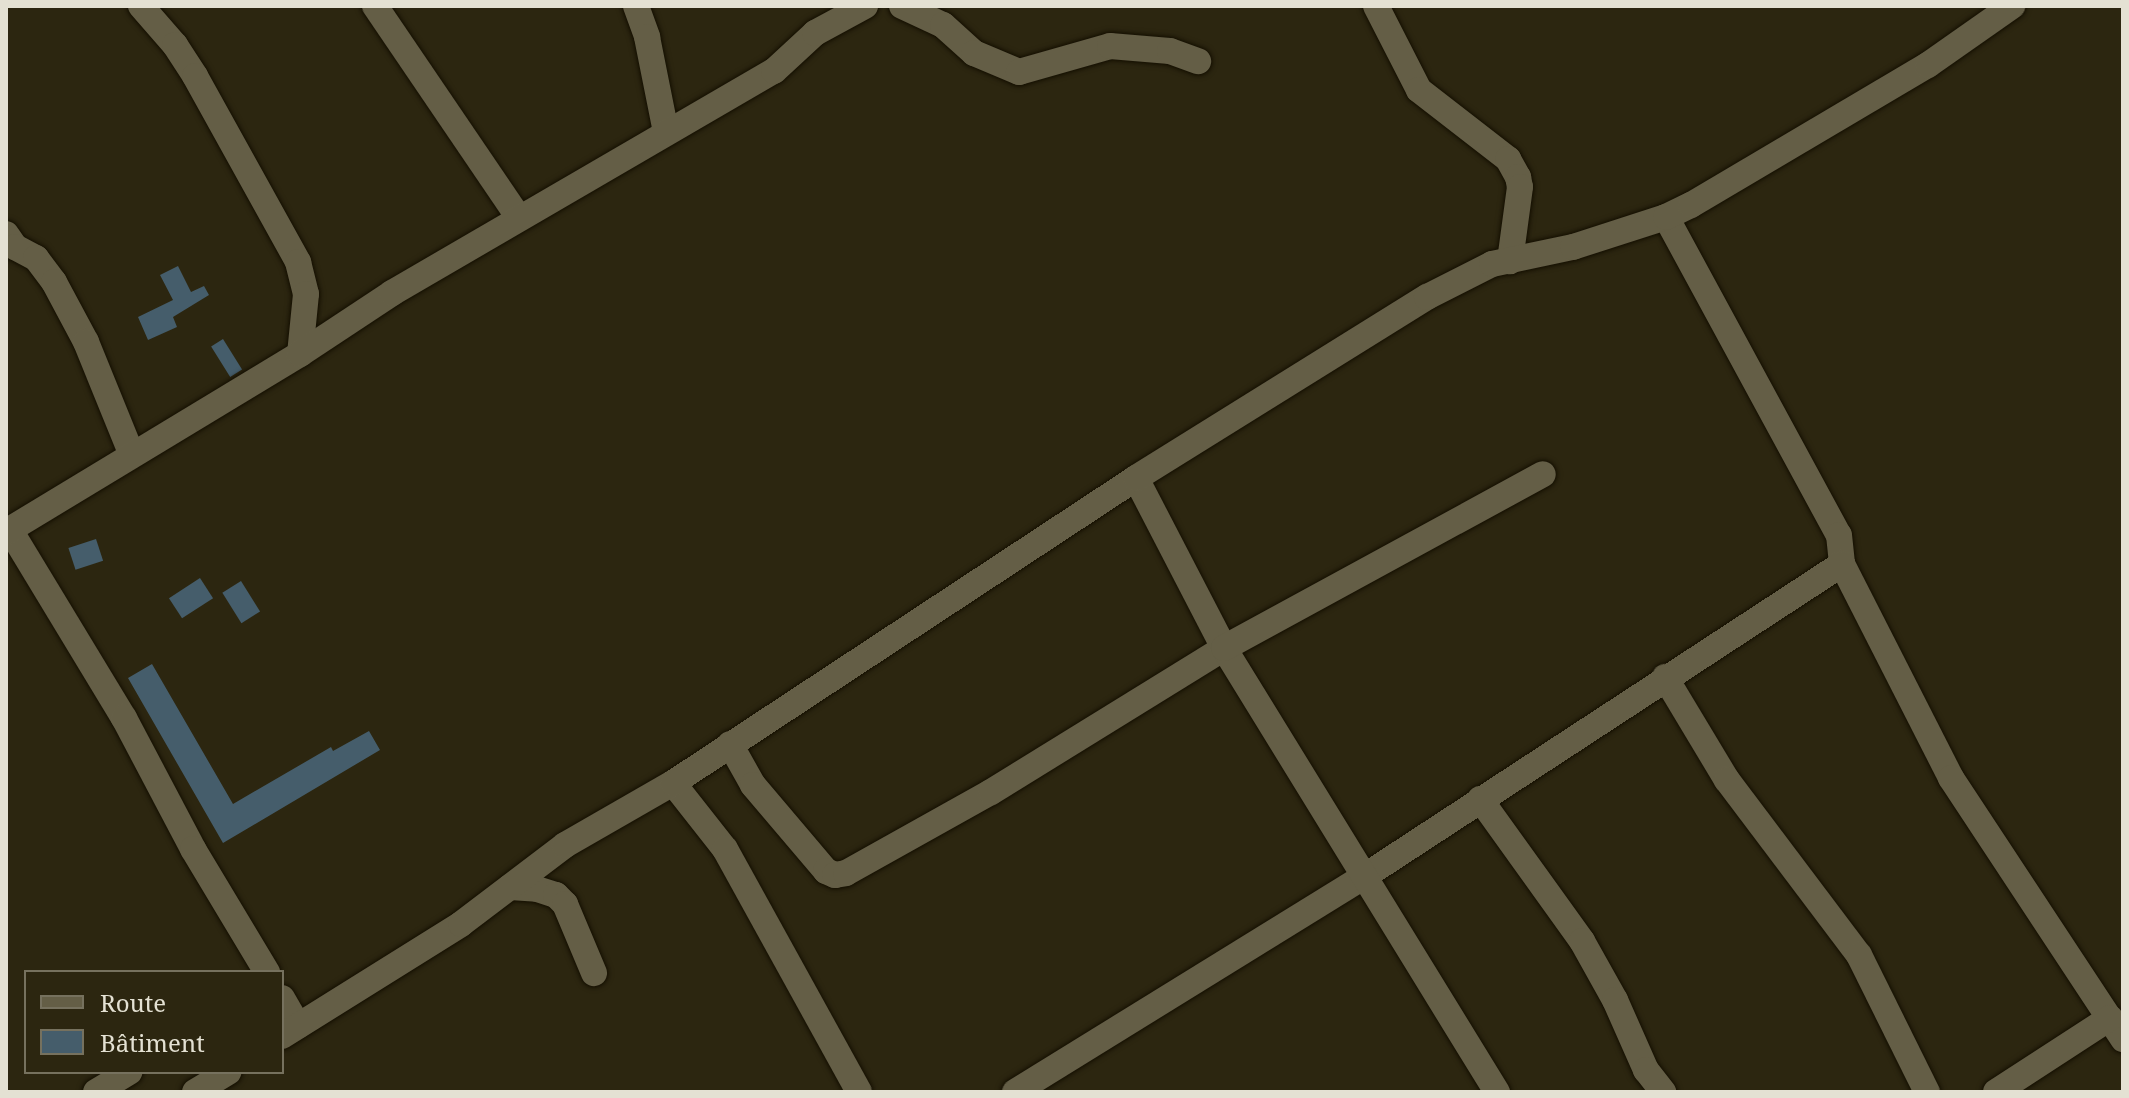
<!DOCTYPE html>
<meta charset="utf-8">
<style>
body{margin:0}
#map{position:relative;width:2129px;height:1098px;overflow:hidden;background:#2c2610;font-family:"Noto Serif",serif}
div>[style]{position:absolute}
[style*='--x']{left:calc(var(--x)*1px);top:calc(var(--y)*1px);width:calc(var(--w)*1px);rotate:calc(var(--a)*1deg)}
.building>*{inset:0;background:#455d6b;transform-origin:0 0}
.roads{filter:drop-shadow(0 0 2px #140f00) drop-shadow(0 0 2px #140f00)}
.minor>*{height:26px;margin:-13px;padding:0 13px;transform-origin:13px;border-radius:13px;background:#645e46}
span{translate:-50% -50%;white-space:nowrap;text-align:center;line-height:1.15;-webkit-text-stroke:6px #2c2610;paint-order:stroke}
.frame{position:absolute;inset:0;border:8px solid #e4e1d3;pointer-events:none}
.legend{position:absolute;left:24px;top:970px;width:260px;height:104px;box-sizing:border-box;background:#2c2610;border:2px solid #76715e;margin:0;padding:10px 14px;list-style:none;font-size:24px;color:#e4e1d3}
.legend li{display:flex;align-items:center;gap:16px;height:40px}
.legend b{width:40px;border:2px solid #76715e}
</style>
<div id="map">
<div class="building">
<i style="clip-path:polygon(178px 266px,191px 292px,204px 286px,209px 295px,173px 317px,177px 327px,148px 340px,138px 317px,173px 300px,160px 275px)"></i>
<i style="left:223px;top:339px;width:36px;height:14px;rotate:58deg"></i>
<i style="left:96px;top:539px;width:23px;height:29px;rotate:72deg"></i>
<i style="left:200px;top:578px;width:24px;height:37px;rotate:57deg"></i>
<i style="left:241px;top:581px;width:36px;height:22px;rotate:58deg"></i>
<i style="clip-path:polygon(152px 664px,233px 804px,331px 747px,333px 751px,369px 731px,380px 750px,223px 843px,128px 678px)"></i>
</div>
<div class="roads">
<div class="minor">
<i style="--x:141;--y:6;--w:52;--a:48.9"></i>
<i style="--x:175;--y:45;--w:37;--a:57"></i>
<i style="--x:195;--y:76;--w:213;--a:61"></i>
<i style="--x:298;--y:262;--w:33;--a:76"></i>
<i style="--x:306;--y:294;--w:60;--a:95.7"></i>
<i style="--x:375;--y:6;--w:256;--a:55.8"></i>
<i style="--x:636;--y:6;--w:33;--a:70"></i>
<i style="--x:647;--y:37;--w:97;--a:78.7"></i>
<i style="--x:902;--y:6;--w:45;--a:24.9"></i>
<i style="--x:943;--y:25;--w:42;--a:42.1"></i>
<i style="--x:974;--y:53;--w:49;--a:22.9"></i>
<i style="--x:1019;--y:72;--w:95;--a:-15.9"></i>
<i style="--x:1110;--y:46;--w:60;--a:4.8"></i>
<i style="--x:1170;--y:51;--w:30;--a:20"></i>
<i style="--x:1376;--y:6;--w:94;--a:62.9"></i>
<i style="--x:1419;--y:90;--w:113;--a:37.8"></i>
<i style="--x:1508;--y:159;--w:21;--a:61"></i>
<i style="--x:1518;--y:177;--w:10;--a:79"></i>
<i style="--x:1520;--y:187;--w:75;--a:97.7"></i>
<i style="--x:1666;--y:217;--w:362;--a:61.5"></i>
<i style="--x:1839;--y:535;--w:29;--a:84"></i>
<i style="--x:1842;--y:564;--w:240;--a:63"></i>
<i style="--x:1951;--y:778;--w:313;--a:56.6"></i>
<i style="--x:6;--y:234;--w:16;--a:55"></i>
<i style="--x:15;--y:247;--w:24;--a:28"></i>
<i style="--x:36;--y:258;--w:30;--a:53"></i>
<i style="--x:54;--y:282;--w:68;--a:61.9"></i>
<i style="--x:86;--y:342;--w:120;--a:67.9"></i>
<i style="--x:10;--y:530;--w:220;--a:58.8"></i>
<i style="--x:124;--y:718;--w:148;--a:62.2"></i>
<i style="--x:193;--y:849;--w:144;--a:59"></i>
<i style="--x:6;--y:532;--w:344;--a:-31.2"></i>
<i style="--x:300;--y:354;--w:110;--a:-33.5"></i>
<i style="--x:392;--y:293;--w:442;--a:-30.2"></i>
<i style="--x:774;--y:71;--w:56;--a:-42.8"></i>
<i style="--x:815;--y:33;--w:57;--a:-28.4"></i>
<i style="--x:1665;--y:677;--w:120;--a:59"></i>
<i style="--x:1727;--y:780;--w:219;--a:53"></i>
<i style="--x:1859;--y:955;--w:153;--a:63.6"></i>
<i style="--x:730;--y:744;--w:47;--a:60.7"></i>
<i style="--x:753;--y:785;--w:113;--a:49.7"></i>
<i style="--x:826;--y:871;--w:10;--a:24"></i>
<i style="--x:835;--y:875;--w:11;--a:-10"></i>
<i style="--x:846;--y:873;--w:166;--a:-29.2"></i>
<i style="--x:991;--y:792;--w:274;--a:-31.7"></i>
<i style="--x:1224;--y:648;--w:191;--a:-117.4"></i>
<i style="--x:673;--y:783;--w:84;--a:51.8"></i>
<i style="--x:725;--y:849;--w:277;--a:61.1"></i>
<i style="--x:1480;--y:799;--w:175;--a:54.3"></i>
<i style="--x:1582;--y:941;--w:68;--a:60.8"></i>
<i style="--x:1615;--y:1000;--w:77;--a:66.1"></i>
<i style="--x:1646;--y:1070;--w:28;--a:52"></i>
<i style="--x:510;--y:887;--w:27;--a:4"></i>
<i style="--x:537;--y:889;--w:20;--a:18"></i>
<i style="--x:556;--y:895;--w:13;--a:45"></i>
<i style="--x:565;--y:904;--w:75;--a:67.2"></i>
<i style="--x:282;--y:998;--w:32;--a:60"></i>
<i style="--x:282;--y:1036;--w:211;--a:-32"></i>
<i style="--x:461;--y:924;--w:131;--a:-37.2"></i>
<i style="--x:565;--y:845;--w:125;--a:-29.9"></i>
<i style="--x:673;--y:783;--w:554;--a:-33.37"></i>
<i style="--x:1136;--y:478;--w:343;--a:-31.9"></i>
<i style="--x:1427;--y:297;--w:73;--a:-26.9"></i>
<i style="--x:1492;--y:264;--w:83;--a:-11.9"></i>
<i style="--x:1573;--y:247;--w:98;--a:-17.9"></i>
<i style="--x:1666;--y:217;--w:28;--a:-26"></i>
<i style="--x:1691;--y:205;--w:275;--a:-30.6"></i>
<i style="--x:1928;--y:65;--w:103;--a:-35.1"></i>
<i style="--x:96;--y:1092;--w:39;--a:-31"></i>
<i style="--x:195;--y:1092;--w:39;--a:-31"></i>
<i style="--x:1015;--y:1092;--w:411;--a:-31.7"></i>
<i style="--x:1365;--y:876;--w:570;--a:-33.19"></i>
<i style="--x:1497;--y:1092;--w:521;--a:-121.59"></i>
<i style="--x:1224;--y:648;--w:363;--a:-28.6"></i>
<i style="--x:1996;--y:1092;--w:136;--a:-33"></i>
</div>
</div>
<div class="frame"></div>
<ul class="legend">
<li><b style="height:10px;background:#645e46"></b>Route</li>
<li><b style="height:22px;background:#455d6b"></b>Bâtiment</li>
</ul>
</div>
